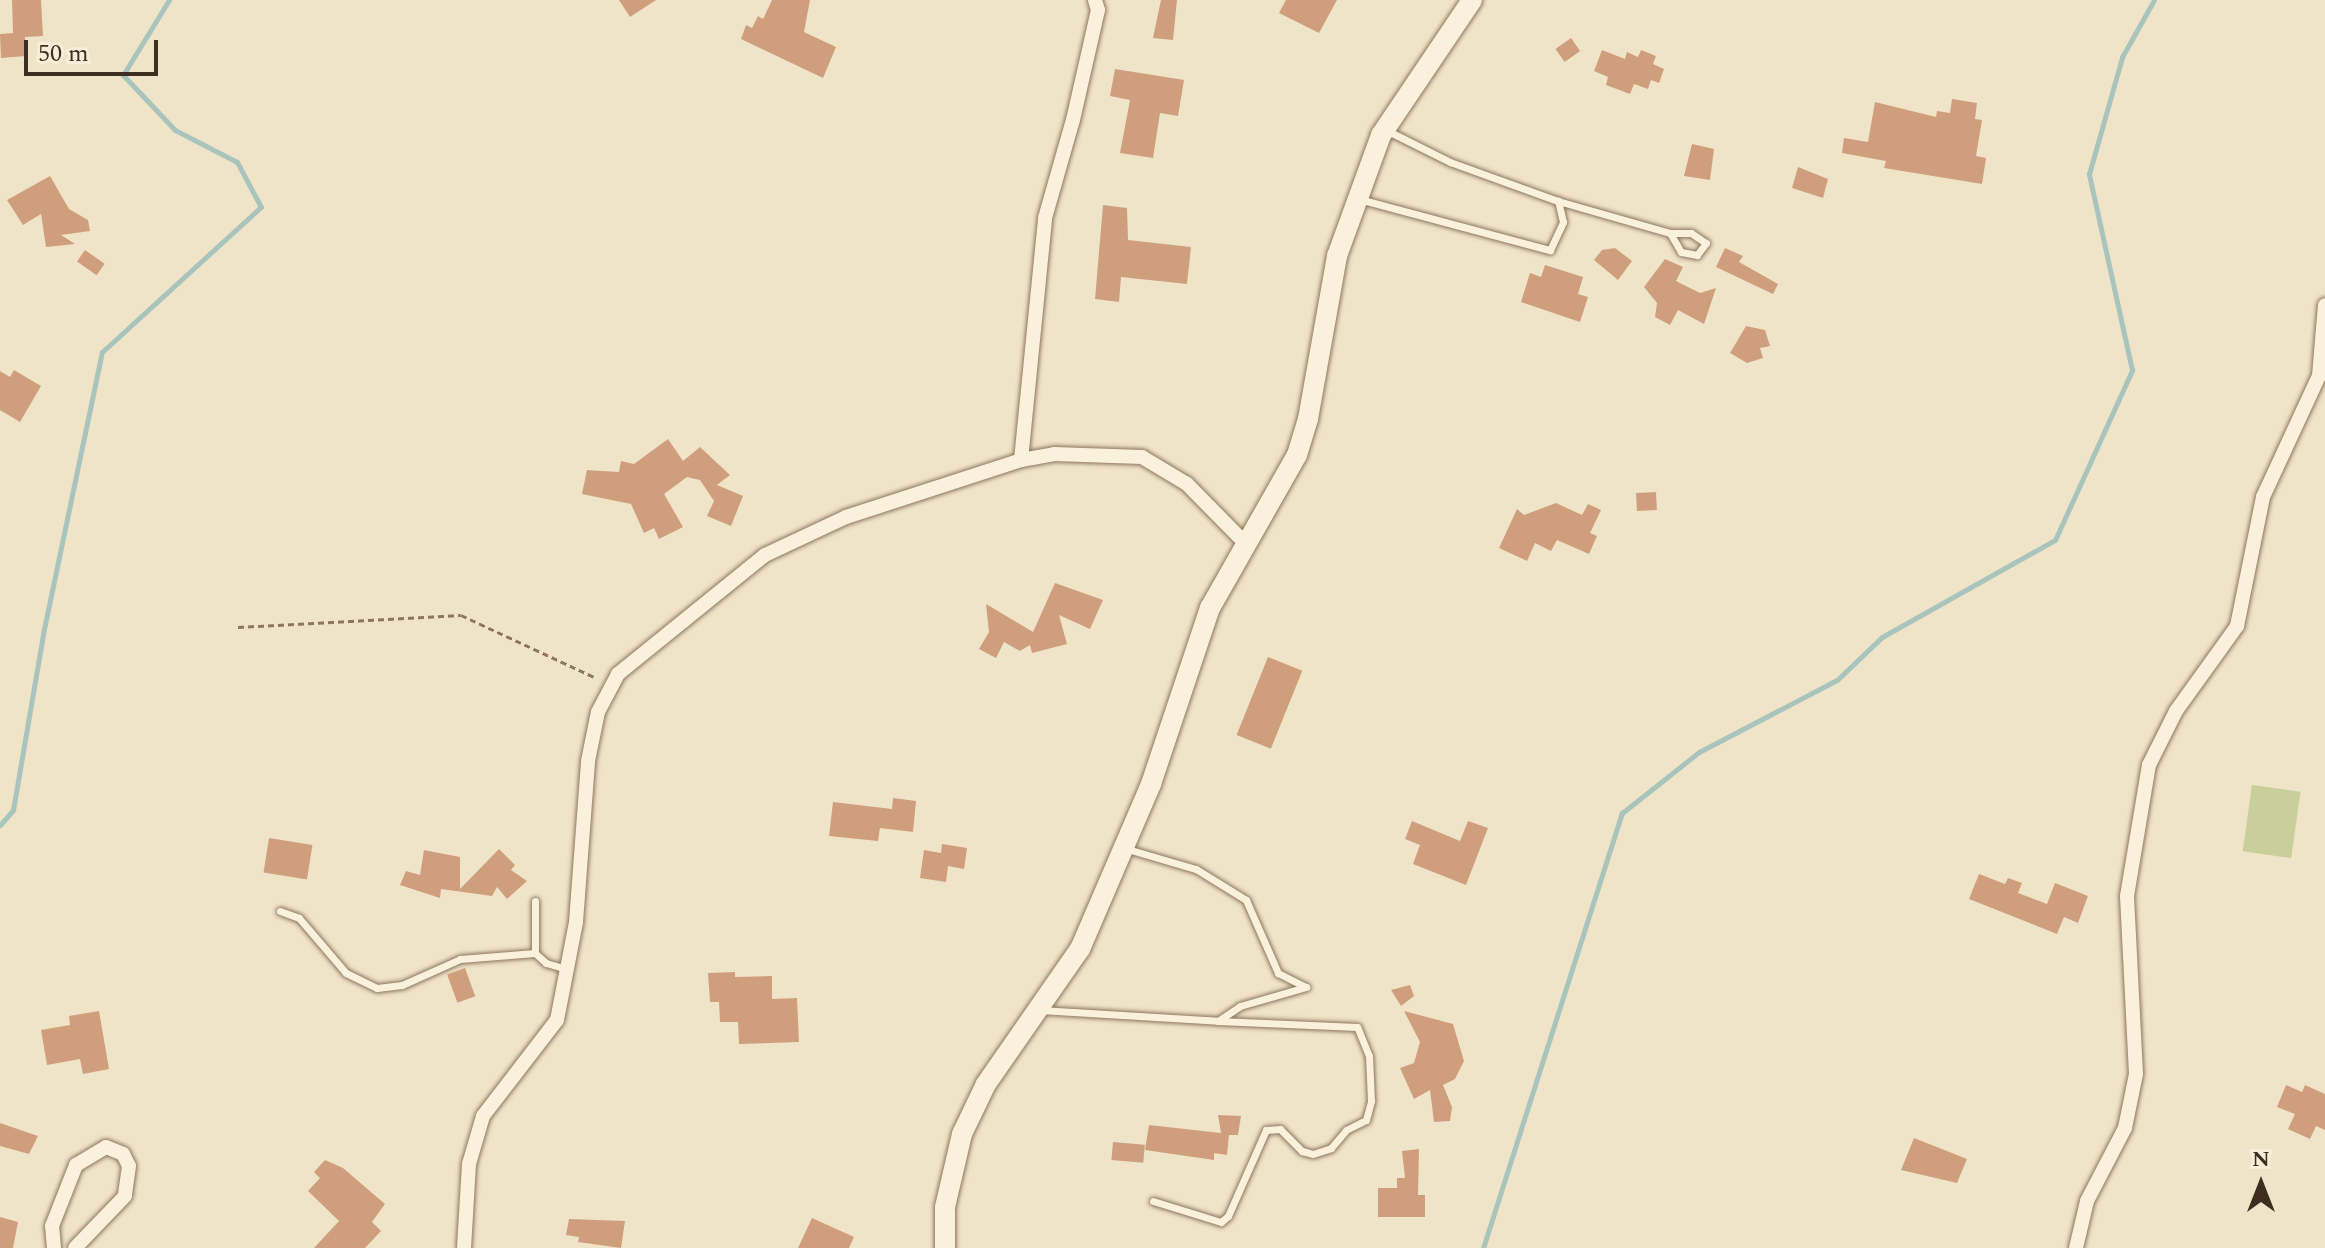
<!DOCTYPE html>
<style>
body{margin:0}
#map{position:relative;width:2325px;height:1248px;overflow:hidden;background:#f0e4c8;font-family:Spectral,serif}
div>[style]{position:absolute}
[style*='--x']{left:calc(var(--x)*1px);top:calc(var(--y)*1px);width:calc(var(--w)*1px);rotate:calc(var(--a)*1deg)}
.green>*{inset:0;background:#c9cf9b;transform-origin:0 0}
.stream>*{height:5px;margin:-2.5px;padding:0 2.5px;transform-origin:2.5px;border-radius:2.5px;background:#a9c4bc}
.building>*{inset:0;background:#cf9f7d;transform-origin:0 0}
.path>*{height:3px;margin-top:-1.5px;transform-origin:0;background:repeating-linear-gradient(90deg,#8d765c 0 6px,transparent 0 10px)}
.roads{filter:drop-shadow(0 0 2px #8d765c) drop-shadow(0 0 2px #8d765c)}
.lane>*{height:7px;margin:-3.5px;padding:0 3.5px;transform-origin:3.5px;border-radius:3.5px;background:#faf1dc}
.street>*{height:14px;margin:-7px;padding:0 7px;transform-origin:7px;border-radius:7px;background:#faf1dc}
.secondary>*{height:20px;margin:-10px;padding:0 10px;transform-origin:10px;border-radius:10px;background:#faf1dc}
span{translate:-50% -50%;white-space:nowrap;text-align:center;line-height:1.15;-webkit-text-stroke:6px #f7eed8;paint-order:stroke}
.north{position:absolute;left:2221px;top:1144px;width:80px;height:80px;-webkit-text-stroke:6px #f7eed8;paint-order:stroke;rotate:0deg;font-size:22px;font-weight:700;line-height:32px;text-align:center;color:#3d2e20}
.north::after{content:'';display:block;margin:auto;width:28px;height:36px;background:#3d2e20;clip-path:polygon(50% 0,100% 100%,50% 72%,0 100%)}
.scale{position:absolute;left:24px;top:40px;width:134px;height:36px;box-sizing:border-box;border:4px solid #3d2e20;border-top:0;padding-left:10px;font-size:24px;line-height:28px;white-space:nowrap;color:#3d2e20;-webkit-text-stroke:6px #f7eed8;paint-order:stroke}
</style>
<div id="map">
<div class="green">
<i style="left:2252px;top:785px;width:49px;height:67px;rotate:8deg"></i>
</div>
<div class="stream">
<i style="--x:0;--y:825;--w:20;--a:-49"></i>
<i style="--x:13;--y:810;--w:184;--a:-80.3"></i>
<i style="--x:44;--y:629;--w:283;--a:-78.2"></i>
<i style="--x:102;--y:352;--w:215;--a:-42.4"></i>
<i style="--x:261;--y:207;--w:51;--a:-118.1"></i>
<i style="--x:237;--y:162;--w:70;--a:-152.7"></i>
<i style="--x:175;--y:130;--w:76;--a:-133.4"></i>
<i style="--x:123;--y:75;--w:88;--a:-58.5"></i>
<i style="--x:1483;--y:1248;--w:457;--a:-72.3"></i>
<i style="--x:1622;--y:813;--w:98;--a:-38.4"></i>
<i style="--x:1699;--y:752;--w:156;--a:-27.6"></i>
<i style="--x:1837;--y:680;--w:62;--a:-43.7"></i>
<i style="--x:1882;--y:637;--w:198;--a:-29.3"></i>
<i style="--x:2055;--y:540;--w:187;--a:-65.6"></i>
<i style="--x:2132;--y:370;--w:201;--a:-102.4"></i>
<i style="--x:2089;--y:174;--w:122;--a:-74.2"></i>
<i style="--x:2122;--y:57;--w:65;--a:-60.7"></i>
</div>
<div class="building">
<i style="clip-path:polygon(12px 0,41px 0,43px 36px,25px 37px,26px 56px,1px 58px,0 34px,13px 33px)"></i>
<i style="clip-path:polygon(619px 0,656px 0,630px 17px)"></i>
<i style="clip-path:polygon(772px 0,810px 0,804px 32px,836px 47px,823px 78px,741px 39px,746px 25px,752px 28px,758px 16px,763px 19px)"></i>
<i style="clip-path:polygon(1161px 0,1177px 0,1173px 40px,1153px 38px)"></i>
<i style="clip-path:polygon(1286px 0,1337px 0,1319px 33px,1279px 13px)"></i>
<i style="left:1571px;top:38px;width:16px;height:19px;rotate:55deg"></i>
<i style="clip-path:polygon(1602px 50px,1625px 59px,1627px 52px,1638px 57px,1641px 50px,1656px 56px,1653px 64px,1664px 69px,1659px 83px,1651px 80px,1648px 89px,1634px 84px,1630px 94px,1606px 85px,1608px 77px,1594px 71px)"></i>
<i style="clip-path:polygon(1115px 69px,1184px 80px,1178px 116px,1160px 113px,1153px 158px,1120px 153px,1130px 100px,1110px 96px)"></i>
<i style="clip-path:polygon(1952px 99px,1977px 103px,1975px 119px,1982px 120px,1976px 156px,1986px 158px,1982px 184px,1884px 168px,1886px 161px,1842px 153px,1844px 138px,1868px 142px,1875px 102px,1936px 117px,1937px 111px,1950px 113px)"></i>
<i style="clip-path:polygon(1692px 144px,1714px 149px,1710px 180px,1684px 176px)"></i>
<i style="clip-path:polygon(1798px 167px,1828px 179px,1823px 198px,1792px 188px)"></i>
<i style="clip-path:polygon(50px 176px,69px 209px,88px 220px,90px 231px,61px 235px,75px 244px,46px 247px,41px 214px,23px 225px,7px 200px)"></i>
<i style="clip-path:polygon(1103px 205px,1127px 208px,1128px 240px,1191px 247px,1187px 284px,1121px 277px,1119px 302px,1095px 299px)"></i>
<i style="clip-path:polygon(1615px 248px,1632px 261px,1618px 280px,1594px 260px,1602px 250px)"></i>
<i style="clip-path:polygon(1725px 248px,1743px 256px,1739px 262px,1778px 284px,1773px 294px,1716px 267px)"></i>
<i style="left:85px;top:250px;width:24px;height:14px;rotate:35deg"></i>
<i style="clip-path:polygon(1665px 259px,1683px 267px,1676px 281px,1700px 293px,1716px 288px,1704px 324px,1678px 310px,1670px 325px,1655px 317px,1657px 303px,1644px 287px)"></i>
<i style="clip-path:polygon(1545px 265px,1583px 277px,1578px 294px,1588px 297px,1580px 322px,1521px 302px,1530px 273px,1541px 277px)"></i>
<i style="clip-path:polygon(1746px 326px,1765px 330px,1770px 346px,1760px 348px,1763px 358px,1747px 363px,1730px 353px)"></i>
<i style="clip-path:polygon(14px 370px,41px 386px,20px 422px,0 410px,0 371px,10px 377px)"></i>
<i style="clip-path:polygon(668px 439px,683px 461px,700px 447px,730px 475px,717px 485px,743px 496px,731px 526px,707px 516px,714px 501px,700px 480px,687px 477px,664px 494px,683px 527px,659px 539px,654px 528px,644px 533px,631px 504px,582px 494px,587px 470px,619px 472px,621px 461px,634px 464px)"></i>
<i style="left:1656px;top:492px;width:18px;height:20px;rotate:87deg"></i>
<i style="clip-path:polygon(1556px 503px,1582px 515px,1588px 504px,1601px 510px,1590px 533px,1597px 536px,1589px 554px,1557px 540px,1551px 551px,1535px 543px,1527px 561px,1499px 548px,1517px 509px,1524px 515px)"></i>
<i style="clip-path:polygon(1055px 583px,1103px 600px,1090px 629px,1059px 615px,1067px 644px,1032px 653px,1030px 645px,1020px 651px,1004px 642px,996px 658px,979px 649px,989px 632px,986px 604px,1033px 632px)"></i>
<i style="left:1268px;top:657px;width:37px;height:84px;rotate:22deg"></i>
<i style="clip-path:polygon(893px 798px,916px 801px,913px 832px,880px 828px,878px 841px,829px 836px,833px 802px,892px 809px)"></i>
<i style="clip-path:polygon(1412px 821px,1460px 841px,1468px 821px,1488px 828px,1466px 885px,1413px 864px,1420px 845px,1405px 839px)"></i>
<i style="left:269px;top:838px;width:44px;height:35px;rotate:9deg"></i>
<i style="clip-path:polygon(942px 844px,967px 848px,964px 869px,948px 866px,946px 882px,920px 878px,924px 850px,941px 853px)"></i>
<i style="clip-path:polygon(499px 849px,515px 865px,511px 870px,527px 881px,507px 899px,497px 887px,492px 896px,441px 889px,440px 898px,400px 885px,406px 871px,420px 875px,424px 850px,460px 857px,460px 889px)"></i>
<i style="clip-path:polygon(1979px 874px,2005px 884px,2008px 878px,2022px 883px,2018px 893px,2047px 904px,2055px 883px,2088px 896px,2078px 923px,2064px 917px,2057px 934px,1969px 899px)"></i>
<i style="left:465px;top:968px;width:30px;height:19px;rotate:70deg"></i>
<i style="clip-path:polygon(735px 972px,735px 977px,772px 976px,772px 999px,797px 998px,799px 1042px,739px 1044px,738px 1022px,720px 1022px,719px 1002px,710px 1002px,708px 973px)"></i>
<i style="clip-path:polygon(1410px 985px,1414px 996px,1401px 1006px,1391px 990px)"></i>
<i style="clip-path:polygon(99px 1011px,109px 1069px,83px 1074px,80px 1059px,47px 1065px,41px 1030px,70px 1025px,69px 1016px)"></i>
<i style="clip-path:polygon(1404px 1011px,1453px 1024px,1464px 1061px,1455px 1079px,1443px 1085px,1452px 1107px,1450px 1121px,1434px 1122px,1430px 1090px,1414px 1099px,1400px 1068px,1414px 1063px,1420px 1042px)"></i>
<i style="clip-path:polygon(2286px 1085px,2302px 1092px,2305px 1085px,2325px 1094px,2325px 1130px,2316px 1126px,2310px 1139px,2288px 1129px,2295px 1114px,2277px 1107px)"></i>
<i style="clip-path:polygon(1218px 1115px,1241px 1116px,1238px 1135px,1229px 1135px,1227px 1155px,1214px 1153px,1214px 1160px,1145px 1150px,1149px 1125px,1221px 1133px)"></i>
<i style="clip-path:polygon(0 1123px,38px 1136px,29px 1154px,0 1146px)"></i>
<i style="clip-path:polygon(1914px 1138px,1967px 1159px,1957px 1183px,1901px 1170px)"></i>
<i style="left:1113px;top:1142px;width:32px;height:18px;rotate:5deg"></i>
<i style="clip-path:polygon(1419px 1149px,1418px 1195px,1425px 1195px,1425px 1217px,1378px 1217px,1378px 1188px,1397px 1188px,1397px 1178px,1405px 1178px,1402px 1151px)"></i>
<i style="clip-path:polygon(325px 1160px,343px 1168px,385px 1204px,372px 1222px,381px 1231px,365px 1248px,314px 1248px,339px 1221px,308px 1191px,320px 1178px,314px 1172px)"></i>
<i style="clip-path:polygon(0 1217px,18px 1222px,13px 1248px,0 1248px)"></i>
<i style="clip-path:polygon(812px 1218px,854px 1237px,849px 1248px,798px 1248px)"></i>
<i style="clip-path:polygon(569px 1219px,625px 1221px,621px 1248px,578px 1242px,579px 1237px,566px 1235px)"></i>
</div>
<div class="path">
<i style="--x:238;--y:627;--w:223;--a:-3.1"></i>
<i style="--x:461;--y:615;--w:149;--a:25"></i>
</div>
<div class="roads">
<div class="lane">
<i style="--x:1386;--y:130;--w:72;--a:26.6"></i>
<i style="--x:1450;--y:162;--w:115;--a:19.9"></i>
<i style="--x:1558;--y:201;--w:116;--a:15.9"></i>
<i style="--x:1670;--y:233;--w:21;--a:0"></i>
<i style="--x:1691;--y:233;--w:18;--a:34"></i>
<i style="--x:1706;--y:243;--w:15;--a:127"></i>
<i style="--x:1697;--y:255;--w:16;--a:-169"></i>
<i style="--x:1681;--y:252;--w:22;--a:-120"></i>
<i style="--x:1359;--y:199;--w:198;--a:15"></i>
<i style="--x:1550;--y:250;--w:31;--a:-65"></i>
<i style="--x:1563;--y:222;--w:22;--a:-103"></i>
<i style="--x:1124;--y:848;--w:75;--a:16.3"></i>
<i style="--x:1196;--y:869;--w:59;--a:31.8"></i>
<i style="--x:1246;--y:900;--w:80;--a:66.3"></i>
<i style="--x:1278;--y:973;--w:29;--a:27"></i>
<i style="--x:535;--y:901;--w:52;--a:90"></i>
<i style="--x:535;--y:953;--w:15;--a:42"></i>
<i style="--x:546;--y:963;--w:22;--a:16"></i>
<i style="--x:280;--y:911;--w:20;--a:20"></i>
<i style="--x:299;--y:918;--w:72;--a:49.5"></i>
<i style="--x:346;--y:973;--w:34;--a:26"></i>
<i style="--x:377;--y:988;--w:25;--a:-7"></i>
<i style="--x:402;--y:985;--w:64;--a:-24.1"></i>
<i style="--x:460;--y:959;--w:75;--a:-4.6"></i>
<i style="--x:1040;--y:1010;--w:178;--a:3.5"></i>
<i style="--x:1218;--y:1021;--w:27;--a:-34"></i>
<i style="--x:1240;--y:1006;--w:69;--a:-16.1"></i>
<i style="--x:1153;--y:1201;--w:71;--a:17.2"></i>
<i style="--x:1221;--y:1222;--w:9;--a:-41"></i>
<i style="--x:1228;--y:1216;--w:94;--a:-66.2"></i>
<i style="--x:1266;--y:1130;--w:14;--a:-4"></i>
<i style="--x:1280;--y:1129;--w:31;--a:45"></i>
<i style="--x:1302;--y:1151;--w:11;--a:15"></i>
<i style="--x:1313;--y:1154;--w:19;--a:-18"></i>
<i style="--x:1331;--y:1148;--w:23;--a:-50"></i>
<i style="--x:1346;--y:1130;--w:22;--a:-27"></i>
<i style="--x:1366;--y:1120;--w:20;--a:-75"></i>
<i style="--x:1371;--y:1101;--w:45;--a:-92.5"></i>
<i style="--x:1369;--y:1056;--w:31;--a:-112"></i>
<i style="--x:1357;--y:1027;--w:139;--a:-177.5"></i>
</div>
<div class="street">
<i style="--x:1021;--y:460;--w:243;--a:-84.3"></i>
<i style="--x:1045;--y:218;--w:102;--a:-74.1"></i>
<i style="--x:1073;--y:120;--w:113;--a:-77.2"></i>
<i style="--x:1098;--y:10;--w:10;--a:-107"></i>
<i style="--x:54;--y:1248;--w:22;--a:-95"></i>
<i style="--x:52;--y:1226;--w:66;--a:-68.5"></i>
<i style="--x:76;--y:1165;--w:35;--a:-31"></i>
<i style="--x:106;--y:1147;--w:18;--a:22"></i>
<i style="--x:123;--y:1154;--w:13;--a:63"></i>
<i style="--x:129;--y:1166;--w:30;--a:98"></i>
<i style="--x:125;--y:1196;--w:72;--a:133.9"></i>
<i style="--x:464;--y:1248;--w:84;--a:-86.6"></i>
<i style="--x:469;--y:1164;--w:50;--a:-73.7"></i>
<i style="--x:483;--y:1116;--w:121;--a:-52.4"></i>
<i style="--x:557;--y:1020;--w:100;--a:-79"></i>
<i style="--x:576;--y:922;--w:161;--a:-85.7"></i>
<i style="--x:588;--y:761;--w:50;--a:-78.5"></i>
<i style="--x:598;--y:712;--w:43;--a:-62.2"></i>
<i style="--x:618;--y:674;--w:189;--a:-39"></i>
<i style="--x:765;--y:555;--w:89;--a:-25.1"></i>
<i style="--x:846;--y:517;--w:184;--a:-18"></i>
<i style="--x:1021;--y:460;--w:34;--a:-10"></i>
<i style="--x:1054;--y:454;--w:88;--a:2"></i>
<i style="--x:1142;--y:457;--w:52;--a:31"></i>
<i style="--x:1187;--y:484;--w:84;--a:45.5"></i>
<i style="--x:2076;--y:1248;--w:48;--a:-76.8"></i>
<i style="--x:2087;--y:1201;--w:82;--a:-62.5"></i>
<i style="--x:2125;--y:1128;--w:55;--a:-78.5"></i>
<i style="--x:2136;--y:1074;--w:178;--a:-92.9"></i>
<i style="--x:2127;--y:896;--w:133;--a:-80.5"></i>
<i style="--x:2149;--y:765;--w:60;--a:-63.4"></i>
<i style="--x:2176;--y:711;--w:105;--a:-54.3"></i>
<i style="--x:2237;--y:626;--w:132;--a:-78.6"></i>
<i style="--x:2263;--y:497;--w:133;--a:-65.2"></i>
<i style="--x:2319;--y:376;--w:71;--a:-85.2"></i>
</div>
<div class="secondary">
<i style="--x:945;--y:1248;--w:41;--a:-90"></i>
<i style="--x:945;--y:1207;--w:75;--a:-76.9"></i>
<i style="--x:962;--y:1134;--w:55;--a:-64.4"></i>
<i style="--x:986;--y:1084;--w:165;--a:-55.2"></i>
<i style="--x:1080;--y:949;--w:180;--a:-66.7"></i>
<i style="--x:1151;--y:784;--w:186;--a:-71.5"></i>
<i style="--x:1210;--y:608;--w:176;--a:-60.4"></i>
<i style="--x:1297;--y:455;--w:38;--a:-73"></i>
<i style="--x:1308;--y:419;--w:166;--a:-79.9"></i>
<i style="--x:1337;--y:256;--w:129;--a:-70"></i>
<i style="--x:1381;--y:135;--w:163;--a:-56"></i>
</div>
</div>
<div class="north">N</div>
<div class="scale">50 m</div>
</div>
